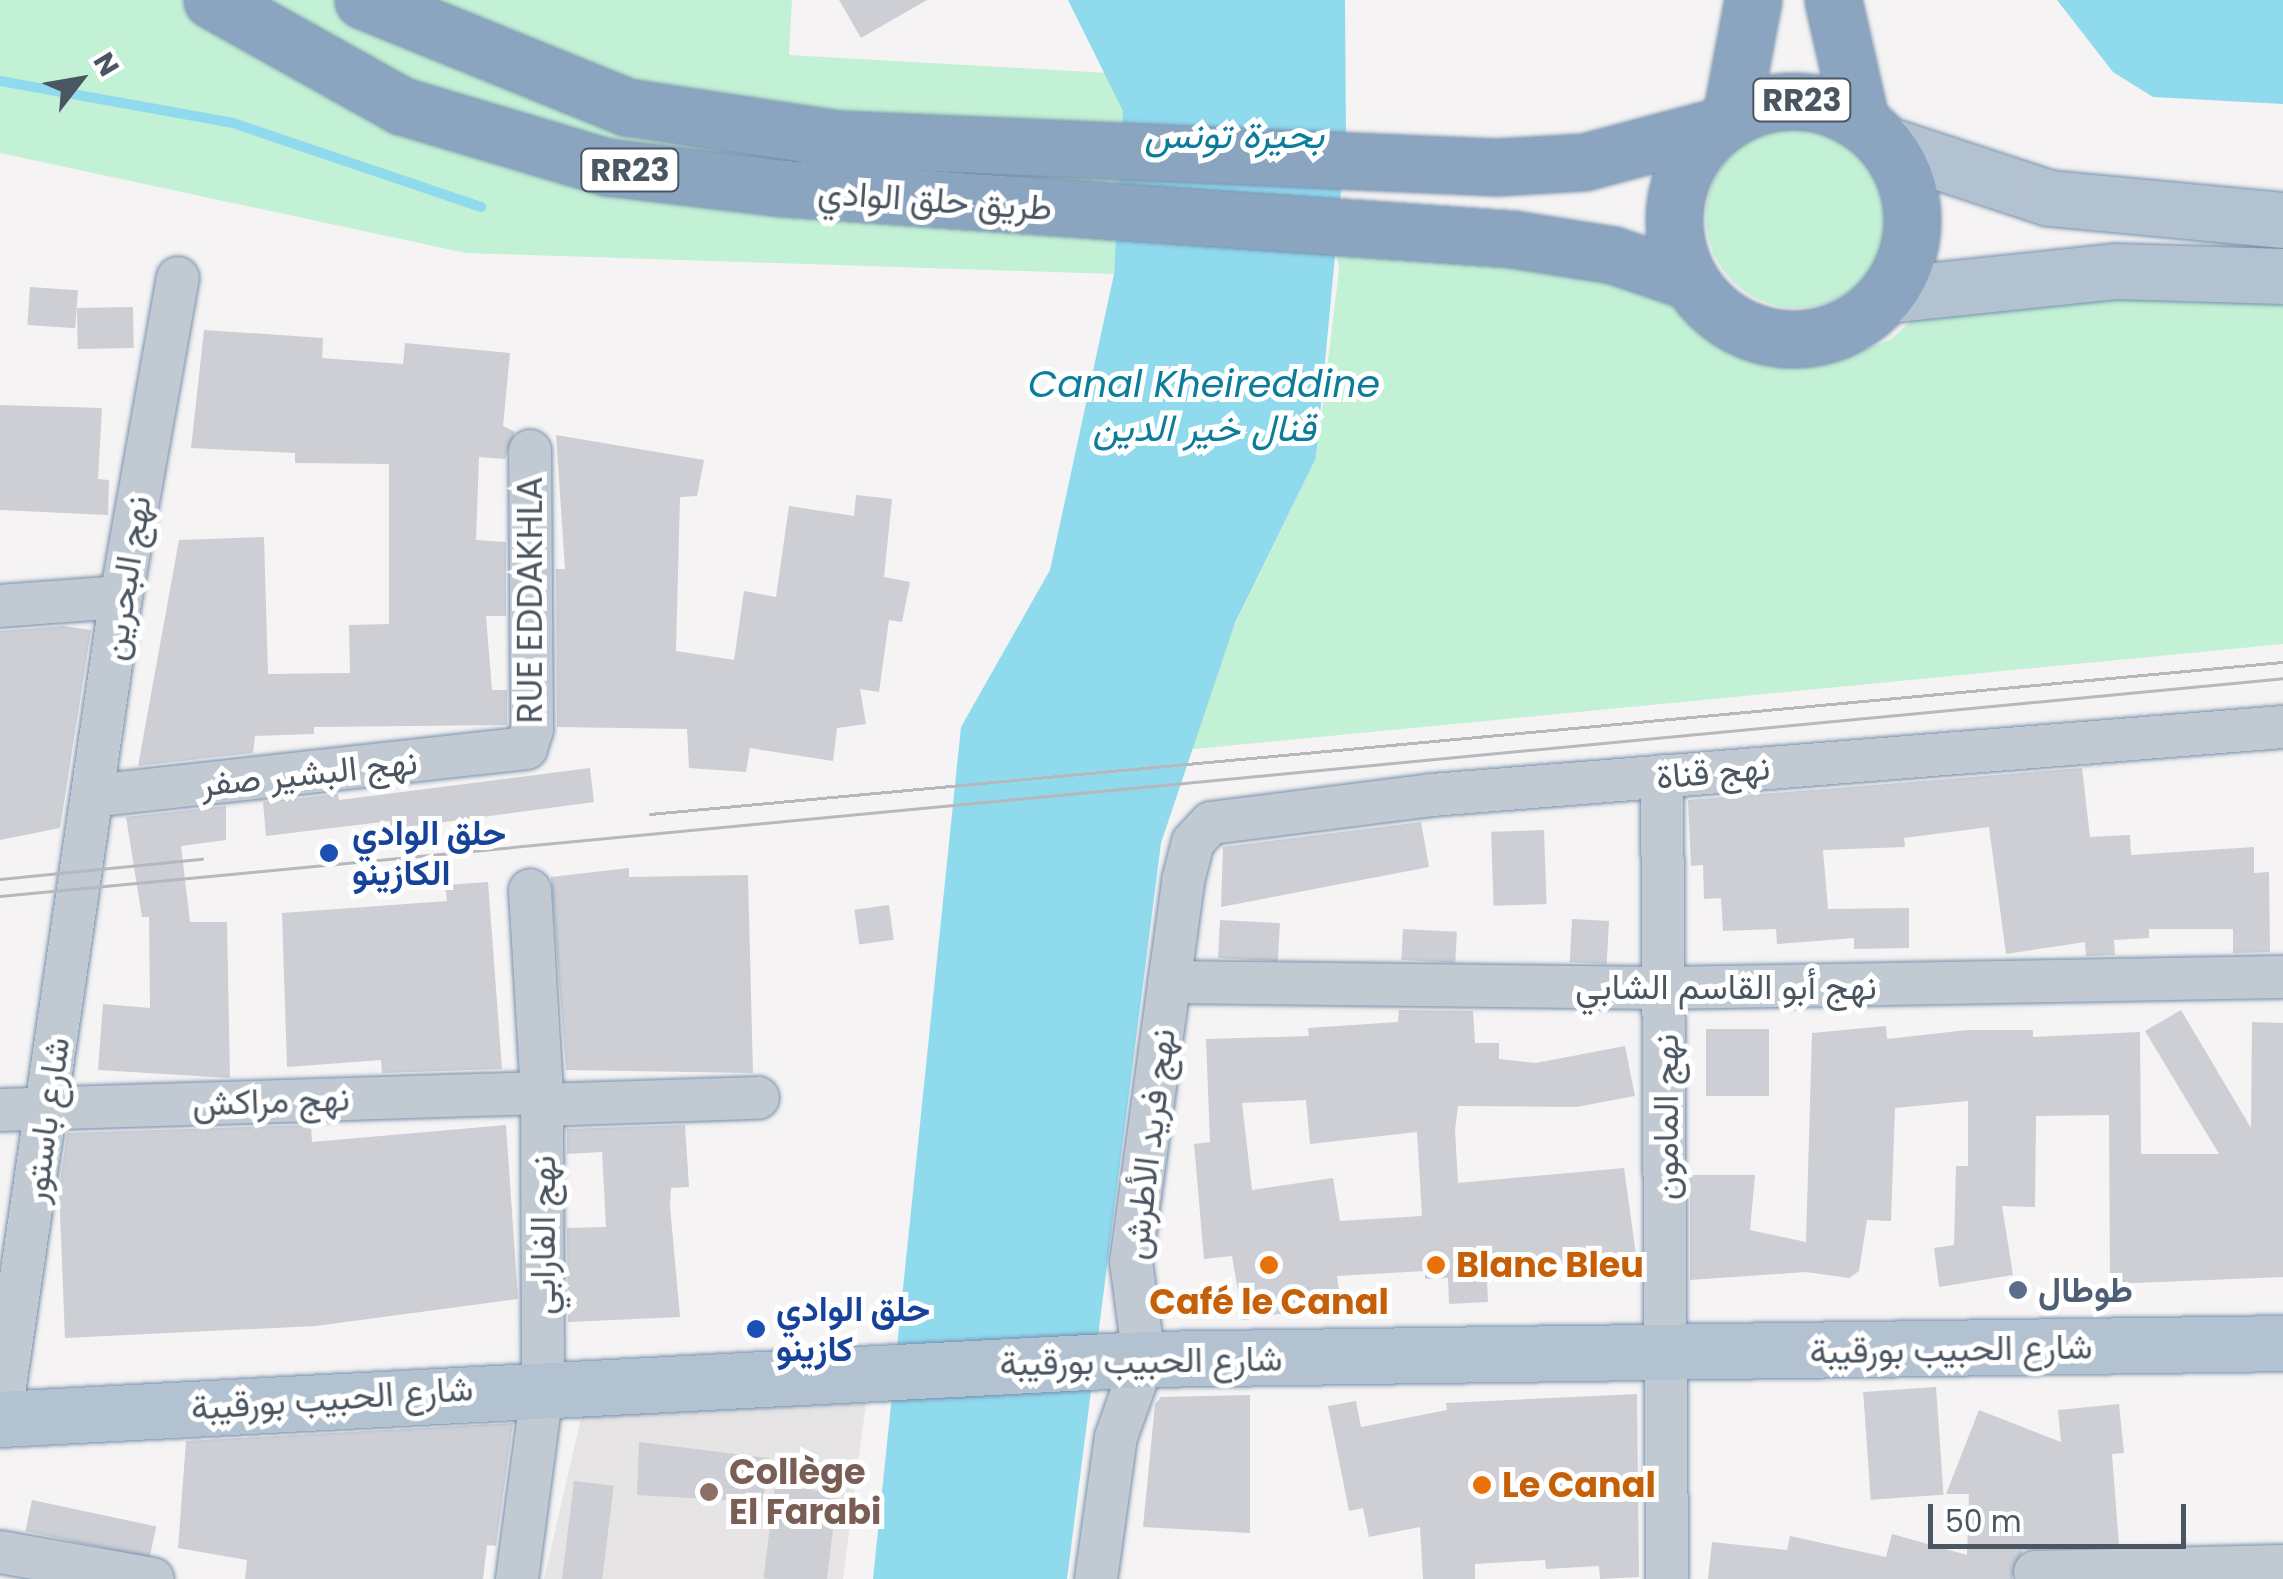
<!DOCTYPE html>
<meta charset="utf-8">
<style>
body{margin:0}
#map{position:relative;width:2283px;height:1579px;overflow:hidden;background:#f5f3f3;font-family:Poppins,Vazirmatn,sans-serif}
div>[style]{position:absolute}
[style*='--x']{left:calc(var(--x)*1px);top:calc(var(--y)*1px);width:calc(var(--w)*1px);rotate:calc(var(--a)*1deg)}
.education>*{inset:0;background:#e6e4e5}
.green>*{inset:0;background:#c3f1d5}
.round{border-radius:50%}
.water>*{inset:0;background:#90daee}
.stream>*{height:10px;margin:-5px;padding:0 5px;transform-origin:5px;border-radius:5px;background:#90daee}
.building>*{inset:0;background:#cdcfd5;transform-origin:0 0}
.roads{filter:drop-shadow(0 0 2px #7690ad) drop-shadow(0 0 2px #7690ad)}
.minor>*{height:42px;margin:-21px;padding:0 21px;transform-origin:21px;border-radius:21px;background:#c1cad2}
.major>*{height:55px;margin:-27.5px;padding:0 27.5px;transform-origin:27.5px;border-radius:27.5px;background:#b3c2d1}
.highway>*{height:55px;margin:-27.5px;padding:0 27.5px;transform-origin:27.5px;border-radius:27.5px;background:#8ba5c1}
.highway>.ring{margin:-27.5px;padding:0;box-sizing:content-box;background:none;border:55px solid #8ba5c1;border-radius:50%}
.tram>*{height:2.5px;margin:-1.25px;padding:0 1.25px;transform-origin:1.25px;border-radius:1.25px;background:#b5b8bd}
.dots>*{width:28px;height:28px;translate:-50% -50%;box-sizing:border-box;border:5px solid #fff;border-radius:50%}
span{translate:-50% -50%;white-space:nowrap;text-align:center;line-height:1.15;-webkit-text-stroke:10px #fff;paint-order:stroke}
.shield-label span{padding:2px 8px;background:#fff;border:2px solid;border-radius:8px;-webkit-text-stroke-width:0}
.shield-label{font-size:32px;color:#4a5661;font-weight:700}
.street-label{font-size:35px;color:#4a5661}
.transit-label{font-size:35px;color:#164399;font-weight:700}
.left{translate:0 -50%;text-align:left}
.food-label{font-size:35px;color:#c56008;font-weight:700}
.service-label{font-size:35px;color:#4e5e75;font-weight:700}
.education-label{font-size:35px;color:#785e54;font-weight:700}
.water-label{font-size:38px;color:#0c7c9b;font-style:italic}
.north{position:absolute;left:30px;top:30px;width:100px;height:100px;-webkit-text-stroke:8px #fff;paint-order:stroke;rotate:59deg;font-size:28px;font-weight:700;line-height:40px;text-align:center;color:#4a5661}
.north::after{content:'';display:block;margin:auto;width:35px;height:45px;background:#4a5661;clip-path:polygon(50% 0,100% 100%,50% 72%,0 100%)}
.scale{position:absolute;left:1928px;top:1504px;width:258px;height:45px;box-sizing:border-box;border:5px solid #4a5661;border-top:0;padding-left:12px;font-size:30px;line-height:35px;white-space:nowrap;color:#4a5661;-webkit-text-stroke:8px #fff;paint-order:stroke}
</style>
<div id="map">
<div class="education">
<i style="clip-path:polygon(866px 1403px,843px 1579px,544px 1579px,584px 1405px)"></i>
</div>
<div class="green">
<i style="clip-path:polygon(0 0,792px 0,789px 55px,1126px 74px,1114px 274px,466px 253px,0 153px)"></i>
<i class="round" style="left:1706px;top:126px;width:182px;height:182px"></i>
<i style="clip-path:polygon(1335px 240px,1467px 249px,1678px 297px,1702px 326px,1750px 353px,1799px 359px,1857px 352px,1890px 340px,1925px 309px,2054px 280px,2283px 295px,2283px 644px,1173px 751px,1316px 458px,1339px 271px)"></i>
</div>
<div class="water">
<i style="clip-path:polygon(1068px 0,1345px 0,1346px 139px,1316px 458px,1235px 623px,1161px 843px,1067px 1579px,873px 1579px,961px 727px,1050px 570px,1114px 274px,1123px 111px)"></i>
<i style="clip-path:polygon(2057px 0,2283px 0,2283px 104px,2153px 97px,2113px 72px)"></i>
</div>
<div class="stream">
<i style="--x:0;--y:81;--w:237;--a:10.2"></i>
<i style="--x:233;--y:123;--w:262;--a:18.7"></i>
</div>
<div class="building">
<i style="clip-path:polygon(839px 0,927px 0,861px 38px)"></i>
<i style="left:30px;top:287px;width:48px;height:38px;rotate:4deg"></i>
<i style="left:133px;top:307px;width:41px;height:56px;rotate:89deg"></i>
<i style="clip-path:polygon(204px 330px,323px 338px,322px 358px,403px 364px,405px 343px,510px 353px,503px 426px,515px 432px,505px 459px,479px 457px,476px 540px,506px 542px,506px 616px,486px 616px,492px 690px,507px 690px,507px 725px,314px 727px,314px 734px,255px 736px,253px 753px,138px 766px,179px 540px,264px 537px,268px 674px,350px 673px,349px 625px,389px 624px,389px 464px,295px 463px,295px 453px,191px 448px)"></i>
<i style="clip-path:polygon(0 405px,102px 408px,98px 479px,109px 480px,108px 515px,0 510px)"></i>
<i style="clip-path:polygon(556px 435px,704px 460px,697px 496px,680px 497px,676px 651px,734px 660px,744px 591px,776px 597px,789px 506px,854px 516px,856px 495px,892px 499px,884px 577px,910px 582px,902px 622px,889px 620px,879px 692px,860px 689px,866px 724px,837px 728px,833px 761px,750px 748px,746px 772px,689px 768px,687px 729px,557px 727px,556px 569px,565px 569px)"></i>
<i style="clip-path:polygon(64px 626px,91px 630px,60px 828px,0 840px,0 631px)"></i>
<i style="clip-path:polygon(590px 768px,594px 802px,391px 829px,390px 821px,266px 836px,263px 802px,338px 794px,339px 800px)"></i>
<i style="clip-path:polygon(2082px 768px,2090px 837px,2130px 835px,2131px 855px,2254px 847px,2254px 873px,2269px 872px,2270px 952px,2233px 953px,2233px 929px,2149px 929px,2149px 938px,2114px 940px,2115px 955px,2086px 956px,2085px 942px,2006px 954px,1989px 827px,1904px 838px,1905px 847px,1823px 850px,1828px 909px,1909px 908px,1909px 948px,1854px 949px,1854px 938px,1777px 944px,1776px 929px,1723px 931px,1721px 898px,1704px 899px,1703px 865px,1691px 866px,1688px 800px)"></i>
<i style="clip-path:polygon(226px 806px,226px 840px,181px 846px,190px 922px,227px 922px,230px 1078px,98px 1070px,103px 1004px,150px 1008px,149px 917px,142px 917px,126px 817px)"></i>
<i style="clip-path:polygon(1421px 822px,1429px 867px,1221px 907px,1223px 847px)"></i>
<i style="left:1544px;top:830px;width:74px;height:53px;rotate:88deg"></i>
<i style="clip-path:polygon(629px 868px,629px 877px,748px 875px,753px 1073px,566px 1070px,551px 877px)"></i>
<i style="clip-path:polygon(488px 882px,502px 1069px,382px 1073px,381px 1060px,287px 1067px,282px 913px,447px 901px,445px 885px)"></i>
<i style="left:889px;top:905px;width:35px;height:35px;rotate:82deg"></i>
<i style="left:1572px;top:919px;width:37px;height:43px;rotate:3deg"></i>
<i style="left:1220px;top:920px;width:60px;height:38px;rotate:3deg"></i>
<i style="left:1403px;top:929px;width:54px;height:31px;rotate:3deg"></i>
<i style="clip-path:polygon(evenodd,1399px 1010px,1473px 1011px,1475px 1043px,1499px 1043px,1499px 1059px,1536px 1063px,1625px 1046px,1635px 1096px,1576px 1107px,1458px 1106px,1455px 1130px,1458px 1183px,1624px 1168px,1636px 1255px,1536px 1268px,1537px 1279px,1487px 1281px,1488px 1302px,1449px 1304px,1448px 1278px,1425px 1279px,1425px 1271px,1337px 1276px,1341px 1304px,1243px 1320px,1232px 1256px,1204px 1259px,1194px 1144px,1210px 1142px,1206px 1039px,1309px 1036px,1308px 1028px,1398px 1022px,1399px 1010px,1306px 1100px,1310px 1144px,1417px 1132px,1422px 1216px,1340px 1221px,1333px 1178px,1252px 1190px,1242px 1103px,1306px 1100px)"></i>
<i style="clip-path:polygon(2181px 1010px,2251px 1128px,2252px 1022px,2283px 1023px,2283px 1277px,2110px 1284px,2109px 1115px,2036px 1116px,2035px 1207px,2002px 1206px,2013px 1275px,1939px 1287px,1934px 1248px,1954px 1245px,1956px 1166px,1968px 1166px,1968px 1101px,1895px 1108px,1891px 1221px,1867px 1220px,1859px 1271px,1849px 1278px,1806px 1272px,1690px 1280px,1690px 1175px,1755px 1175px,1750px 1230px,1806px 1242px,1812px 1033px,1886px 1026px,1887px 1039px,1967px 1030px,2033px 1030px,2033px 1037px,2140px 1032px,2141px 1154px,2219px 1154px,2145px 1031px)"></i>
<i style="left:1706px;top:1029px;width:63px;height:67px"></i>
<i style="clip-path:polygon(311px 1125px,312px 1142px,506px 1125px,518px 1299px,316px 1326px,65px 1338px,59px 1189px,67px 1133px)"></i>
<i style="clip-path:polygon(685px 1125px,689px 1187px,671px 1188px,670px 1206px,680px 1317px,568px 1322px,567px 1228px,606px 1227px,602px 1152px,567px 1154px,567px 1129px)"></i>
<i style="left:1936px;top:1387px;width:108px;height:73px;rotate:86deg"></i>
<i style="clip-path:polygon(1637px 1394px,1639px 1577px,1600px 1579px,1599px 1566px,1546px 1569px,1545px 1560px,1475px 1564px,1475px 1579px,1423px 1579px,1420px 1527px,1369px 1537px,1363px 1508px,1349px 1511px,1328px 1406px,1356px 1401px,1361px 1427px,1447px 1410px,1446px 1403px)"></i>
<i style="clip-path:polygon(1250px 1395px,1250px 1533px,1143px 1527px,1155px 1404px,1161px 1397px)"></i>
<i style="clip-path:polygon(2119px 1404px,2124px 1453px,2112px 1454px,2119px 1545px,2023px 1550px,2012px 1579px,1708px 1579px,1712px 1542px,1787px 1550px,1790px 1536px,1886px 1557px,1892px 1534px,1967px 1555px,1969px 1494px,1946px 1494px,1979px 1410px,2061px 1442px,2058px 1410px)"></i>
<i style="clip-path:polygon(513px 1423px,496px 1546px,487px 1545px,483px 1579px,245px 1579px,247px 1560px,178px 1548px,186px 1441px)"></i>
<i style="clip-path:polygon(639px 1442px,769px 1458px,763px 1502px,637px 1495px)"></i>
<i style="left:574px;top:1481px;width:40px;height:99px;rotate:7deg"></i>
<i style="left:775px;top:1485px;width:63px;height:94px;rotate:7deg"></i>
<i style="left:32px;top:1500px;width:127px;height:32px;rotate:12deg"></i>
</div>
<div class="roads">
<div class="minor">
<i style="--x:0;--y:606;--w:121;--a:-4.3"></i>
<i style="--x:1662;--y:776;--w:803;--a:89.64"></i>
<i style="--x:92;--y:796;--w:437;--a:-6.3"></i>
<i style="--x:526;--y:748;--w:20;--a:-72"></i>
<i style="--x:532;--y:729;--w:278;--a:-90.4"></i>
<i style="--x:1169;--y:982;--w:496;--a:0.7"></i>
<i style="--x:1665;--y:988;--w:618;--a:-1.02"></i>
<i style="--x:543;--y:1105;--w:215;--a:-1.9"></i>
<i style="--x:0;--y:1110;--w:542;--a:-1.8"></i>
<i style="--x:0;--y:1420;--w:832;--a:-81.64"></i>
<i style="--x:121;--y:597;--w:324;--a:-79.9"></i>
<i style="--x:0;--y:1552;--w:155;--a:10"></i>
<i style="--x:2035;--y:1572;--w:248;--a:-1.4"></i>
<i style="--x:517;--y:1579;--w:197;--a:-82.4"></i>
<i style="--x:543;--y:1384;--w:291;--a:-90.2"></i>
<i style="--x:542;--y:1093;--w:203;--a:-93.4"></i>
<i style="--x:1096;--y:1579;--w:143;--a:-82"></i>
<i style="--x:1116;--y:1437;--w:83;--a:-70.3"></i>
<i style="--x:1144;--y:1359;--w:98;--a:-97.6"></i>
<i style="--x:1131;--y:1262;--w:385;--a:-82.2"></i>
<i style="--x:1183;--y:881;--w:40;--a:-75.6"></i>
<i style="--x:1193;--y:842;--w:26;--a:-47"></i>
<i style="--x:1211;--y:823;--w:223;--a:-7.2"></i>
<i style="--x:1432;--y:795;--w:854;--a:-4.57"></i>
</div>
<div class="major">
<i style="--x:1888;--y:145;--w:169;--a:18.2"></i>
<i style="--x:2049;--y:198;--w:235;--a:5.4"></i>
<i style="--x:1887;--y:295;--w:229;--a:-6"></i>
<i style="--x:2115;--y:271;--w:168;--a:1.7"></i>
<i style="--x:0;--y:1419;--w:1146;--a:-3"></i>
<i style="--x:1144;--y:1359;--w:1139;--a:-0.8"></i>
</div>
<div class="highway">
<i style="--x:212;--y:0;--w:218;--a:29.2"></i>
<i style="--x:402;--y:106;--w:214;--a:16.6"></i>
<i style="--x:607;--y:167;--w:177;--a:6.8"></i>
<i style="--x:783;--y:188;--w:731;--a:4"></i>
<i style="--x:1512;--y:239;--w:102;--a:9"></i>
<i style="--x:1613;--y:255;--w:81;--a:18.7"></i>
<i style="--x:363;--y:0;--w:285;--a:22.1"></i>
<i style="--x:627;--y:107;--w:214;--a:8.6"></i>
<i style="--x:839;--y:139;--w:658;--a:2.44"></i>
<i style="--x:1496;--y:167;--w:88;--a:-3.3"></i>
<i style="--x:1584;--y:162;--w:137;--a:-14.9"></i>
<i style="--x:1833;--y:0;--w:122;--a:77.2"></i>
<i class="ring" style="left:1674px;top:101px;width:183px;height:183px"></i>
<i style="--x:1731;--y:116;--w:118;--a:-79.3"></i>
</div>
</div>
<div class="tram">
<i style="--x:650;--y:814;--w:1640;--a:-5.32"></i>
<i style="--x:0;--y:879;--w:203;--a:-5.7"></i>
<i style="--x:0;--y:896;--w:2293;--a:-5.45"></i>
</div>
<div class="dots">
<i style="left:329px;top:853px;background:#1a4fb4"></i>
<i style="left:1269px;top:1265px;background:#e8710a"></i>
<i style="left:1436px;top:1265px;background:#e8710a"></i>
<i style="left:2018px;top:1290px;background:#5c6f8a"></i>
<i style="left:756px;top:1329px;background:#1a4fb4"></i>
<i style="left:1482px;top:1485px;background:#e8710a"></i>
<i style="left:709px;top:1492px;background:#8d6e63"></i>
</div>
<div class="shield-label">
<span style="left:1802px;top:100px">RR23</span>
<span style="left:630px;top:170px">RR23</span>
</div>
<div class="street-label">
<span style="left:935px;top:200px;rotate:4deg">طريق حلق الوادي</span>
<span style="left:126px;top:578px;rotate:-81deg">نهج البحرين</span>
<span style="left:530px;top:600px;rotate:-90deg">RUE EDDAKHLA</span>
<span style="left:1713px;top:772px;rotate:-5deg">نهج قناة</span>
<span style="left:309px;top:773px;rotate:-6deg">نهج البشير صفر</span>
<span style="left:1726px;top:987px">نهج أبو القاسم الشابي</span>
<span style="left:271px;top:1101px;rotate:-2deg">نهج مراكش</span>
<span style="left:1666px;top:1117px;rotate:-90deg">نهج المامون</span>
<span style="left:46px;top:1120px;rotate:-82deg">شارع باستور</span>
<span style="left:1149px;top:1144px;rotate:-83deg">نهج فريد الأطرش</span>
<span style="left:543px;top:1235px;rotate:-90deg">نهج الفارابي</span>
<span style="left:1951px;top:1349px;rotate:-1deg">شارع الحبيب بورقيبة</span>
<span style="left:1141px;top:1361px;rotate:-1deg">شارع الحبيب بورقيبة</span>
<span style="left:332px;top:1398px;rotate:-4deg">شارع الحبيب بورقيبة</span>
</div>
<div class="transit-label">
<span class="left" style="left:352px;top:853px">حلق الوادي<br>الكازينو</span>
<span class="left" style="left:776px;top:1329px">حلق الوادي<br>كازينو</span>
</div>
<div class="food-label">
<span class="left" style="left:1456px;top:1265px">Blanc Bleu</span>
<span style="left:1269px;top:1302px">Café le Canal</span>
<span class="left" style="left:1502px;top:1485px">Le Canal</span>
</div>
<div class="service-label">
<span class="left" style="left:2038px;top:1290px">طوطال</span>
</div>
<div class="education-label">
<span class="left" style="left:729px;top:1492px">Collège<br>El Farabi</span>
</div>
<div class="water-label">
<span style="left:1234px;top:135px">بحيرة تونس</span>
<span style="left:1204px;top:406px">Canal Kheireddine<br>قنال خير الدين</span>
</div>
<div class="north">N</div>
<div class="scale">50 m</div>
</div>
